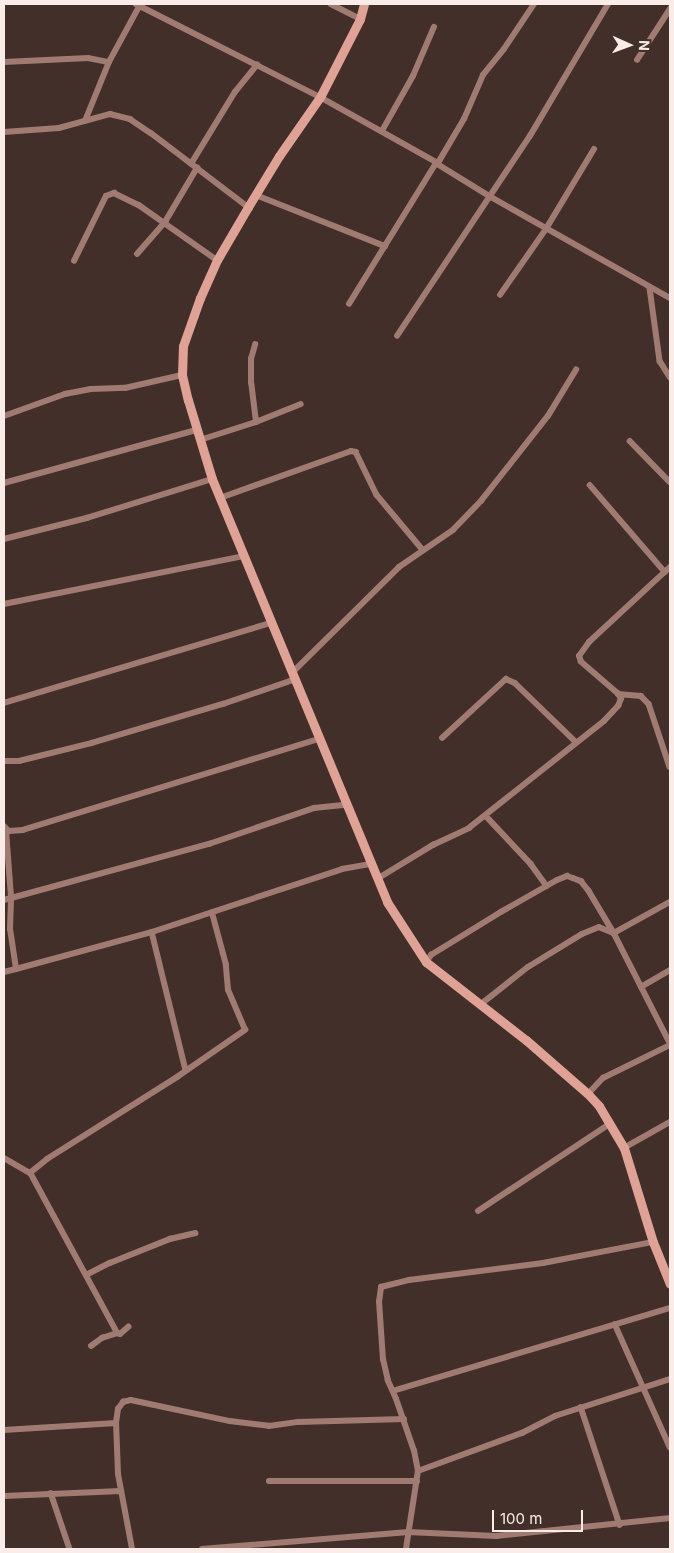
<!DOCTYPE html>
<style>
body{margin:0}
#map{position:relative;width:674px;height:1553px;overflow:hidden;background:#432f2a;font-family:Inter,sans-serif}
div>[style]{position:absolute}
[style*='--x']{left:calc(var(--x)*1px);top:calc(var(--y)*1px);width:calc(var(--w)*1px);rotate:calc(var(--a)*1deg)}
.street>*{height:5.5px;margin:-2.75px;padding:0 2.75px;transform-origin:2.75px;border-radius:2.75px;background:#a17b72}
.secondary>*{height:9px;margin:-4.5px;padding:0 4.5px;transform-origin:4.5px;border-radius:4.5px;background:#dfa294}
span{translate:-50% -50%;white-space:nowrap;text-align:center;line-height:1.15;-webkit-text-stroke:4px #432f2a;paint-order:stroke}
.frame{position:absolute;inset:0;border:5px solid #f9ece9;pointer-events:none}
.north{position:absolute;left:604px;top:20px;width:50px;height:50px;-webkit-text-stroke:4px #432f2a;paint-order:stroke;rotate:92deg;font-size:14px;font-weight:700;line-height:20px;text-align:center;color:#f9ece9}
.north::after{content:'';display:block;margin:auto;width:18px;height:22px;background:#f9ece9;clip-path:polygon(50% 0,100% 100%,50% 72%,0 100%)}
.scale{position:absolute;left:492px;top:1510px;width:91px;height:22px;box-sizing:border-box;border:2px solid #f9ece9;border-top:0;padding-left:6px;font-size:15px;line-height:18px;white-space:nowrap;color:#f9ece9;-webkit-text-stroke:4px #432f2a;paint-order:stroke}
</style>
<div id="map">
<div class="street">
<i style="--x:136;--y:4;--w:206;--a:26.8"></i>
<i style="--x:320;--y:97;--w:135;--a:29.2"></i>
<i style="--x:438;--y:163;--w:2;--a:180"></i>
<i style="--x:436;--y:163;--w:65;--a:31.7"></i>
<i style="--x:491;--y:197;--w:206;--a:29.4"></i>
<i style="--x:331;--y:4;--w:33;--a:27"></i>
<i style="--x:637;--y:60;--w:61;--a:-57.1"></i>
<i style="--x:4;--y:62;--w:84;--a:-2.7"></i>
<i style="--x:88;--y:58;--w:21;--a:11"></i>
<i style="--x:109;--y:62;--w:65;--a:-61.5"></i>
<i style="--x:85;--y:121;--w:64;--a:-67.9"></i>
<i style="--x:382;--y:131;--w:63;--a:-60.6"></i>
<i style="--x:413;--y:76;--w:53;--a:-66.8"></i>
<i style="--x:4;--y:132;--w:55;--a:-4.2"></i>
<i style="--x:59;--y:128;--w:53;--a:-15.4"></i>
<i style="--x:110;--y:114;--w:21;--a:14"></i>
<i style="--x:130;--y:119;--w:25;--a:34"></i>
<i style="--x:151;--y:133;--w:122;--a:37.3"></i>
<i style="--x:438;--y:163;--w:51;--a:-59.4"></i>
<i style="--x:464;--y:119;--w:48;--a:-66.6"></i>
<i style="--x:483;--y:75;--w:33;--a:-51"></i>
<i style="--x:504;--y:49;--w:54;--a:-56.3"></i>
<i style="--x:191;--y:164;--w:84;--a:-58.6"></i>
<i style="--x:235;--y:92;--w:35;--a:-51"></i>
<i style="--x:256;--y:195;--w:139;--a:21.6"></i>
<i style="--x:137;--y:254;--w:43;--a:-48.8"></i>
<i style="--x:165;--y:222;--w:63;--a:-59.3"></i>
<i style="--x:74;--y:261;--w:72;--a:-63.8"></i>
<i style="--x:106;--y:196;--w:9;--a:-21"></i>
<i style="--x:114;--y:193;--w:28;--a:26"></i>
<i style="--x:139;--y:205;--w:95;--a:35.2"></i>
<i style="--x:650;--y:288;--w:74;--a:82.2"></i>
<i style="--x:660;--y:361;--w:19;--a:58"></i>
<i style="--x:500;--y:295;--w:80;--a:-55.1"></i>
<i style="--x:546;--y:229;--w:93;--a:-59"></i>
<i style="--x:349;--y:304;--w:166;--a:-58.3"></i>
<i style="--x:397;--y:336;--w:240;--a:-56.4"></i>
<i style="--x:530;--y:136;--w:153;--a:-59.4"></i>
<i style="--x:4;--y:416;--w:65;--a:-19.8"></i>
<i style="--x:65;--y:394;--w:26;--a:-11"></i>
<i style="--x:91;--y:389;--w:34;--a:-2"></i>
<i style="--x:125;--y:388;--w:58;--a:-12.8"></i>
<i style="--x:256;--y:422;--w:48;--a:-21.8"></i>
<i style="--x:200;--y:440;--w:59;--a:-17.8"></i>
<i style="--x:256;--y:422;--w:39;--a:-97"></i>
<i style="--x:251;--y:383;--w:24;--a:-90"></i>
<i style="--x:251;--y:359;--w:15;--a:-74"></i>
<i style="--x:630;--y:441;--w:57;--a:45.7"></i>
<i style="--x:4;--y:483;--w:200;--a:-15.4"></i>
<i style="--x:590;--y:485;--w:115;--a:49.2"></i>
<i style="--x:220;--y:498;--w:139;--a:-19.7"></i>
<i style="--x:351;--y:451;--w:5;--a:11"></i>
<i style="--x:356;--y:452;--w:48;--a:64"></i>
<i style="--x:377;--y:495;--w:72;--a:50.1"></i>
<i style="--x:4;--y:539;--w:86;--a:-14.2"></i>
<i style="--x:87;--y:518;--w:131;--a:-17.3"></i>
<i style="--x:4;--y:604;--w:245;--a:-11.3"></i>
<i style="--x:293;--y:672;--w:149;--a:-44.7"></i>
<i style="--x:399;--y:567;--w:65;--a:-34.4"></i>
<i style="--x:453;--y:530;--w:40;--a:-46"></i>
<i style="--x:481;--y:501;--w:108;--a:-51.8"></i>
<i style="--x:548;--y:416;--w:54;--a:-58.7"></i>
<i style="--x:618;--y:694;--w:23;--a:5"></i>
<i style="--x:641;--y:696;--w:11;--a:45"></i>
<i style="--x:649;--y:704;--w:66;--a:71.6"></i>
<i style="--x:4;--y:703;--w:279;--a:-16.7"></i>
<i style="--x:442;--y:738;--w:87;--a:-42.7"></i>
<i style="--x:506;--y:679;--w:10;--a:24"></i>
<i style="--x:515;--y:683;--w:85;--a:44"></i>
<i style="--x:4;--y:761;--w:15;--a:0"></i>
<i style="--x:19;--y:761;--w:75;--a:-13.9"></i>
<i style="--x:92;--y:743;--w:137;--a:-16.6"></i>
<i style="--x:223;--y:704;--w:77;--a:-18.9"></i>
<i style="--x:486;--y:816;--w:66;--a:46.8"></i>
<i style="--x:531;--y:864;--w:27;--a:54"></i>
<i style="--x:4;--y:826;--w:7;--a:45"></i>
<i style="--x:9;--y:831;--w:14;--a:-4"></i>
<i style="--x:23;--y:830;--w:310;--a:-17.1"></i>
<i style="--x:377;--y:879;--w:66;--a:-31.3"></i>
<i style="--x:433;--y:845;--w:40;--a:-25"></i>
<i style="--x:469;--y:828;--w:172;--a:-38.4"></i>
<i style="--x:604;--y:721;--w:21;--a:-47"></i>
<i style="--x:618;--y:706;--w:8;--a:-67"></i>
<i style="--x:621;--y:699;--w:6;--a:-121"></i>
<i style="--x:618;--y:694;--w:49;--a:-139.1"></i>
<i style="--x:581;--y:662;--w:6;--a:-108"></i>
<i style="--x:579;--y:656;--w:17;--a:-54"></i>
<i style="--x:589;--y:642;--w:110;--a:-42.8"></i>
<i style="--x:4;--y:900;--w:213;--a:-15.3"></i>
<i style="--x:209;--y:844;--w:111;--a:-18.9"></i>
<i style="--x:314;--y:808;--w:31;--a:-6"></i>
<i style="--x:152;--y:932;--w:142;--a:76.2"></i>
<i style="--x:426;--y:962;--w:9;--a:-54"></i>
<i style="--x:431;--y:955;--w:82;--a:-31.6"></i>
<i style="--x:501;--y:912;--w:64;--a:-29.7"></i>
<i style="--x:557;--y:880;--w:11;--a:-22"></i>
<i style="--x:567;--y:876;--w:6;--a:18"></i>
<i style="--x:573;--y:878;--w:9;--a:21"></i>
<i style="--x:581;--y:881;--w:13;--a:51"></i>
<i style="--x:589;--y:891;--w:49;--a:59.2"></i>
<i style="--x:614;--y:933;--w:123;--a:63"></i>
<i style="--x:16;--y:969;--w:141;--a:-15.2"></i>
<i style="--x:152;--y:932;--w:200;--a:-18.3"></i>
<i style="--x:342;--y:869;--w:29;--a:-10"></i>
<i style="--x:4;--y:972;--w:12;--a:-14"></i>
<i style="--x:16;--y:969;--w:40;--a:-98.5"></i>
<i style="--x:10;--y:929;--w:32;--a:-88"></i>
<i style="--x:11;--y:897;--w:67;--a:-94.3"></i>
<i style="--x:641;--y:987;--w:34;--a:-30"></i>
<i style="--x:480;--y:1005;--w:61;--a:-38.4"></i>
<i style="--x:528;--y:967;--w:63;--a:-31.4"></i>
<i style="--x:582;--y:934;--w:18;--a:-22"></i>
<i style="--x:599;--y:927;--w:16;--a:22"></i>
<i style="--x:614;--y:933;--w:64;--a:-29"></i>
<i style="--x:588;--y:1094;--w:22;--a:-47"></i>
<i style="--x:603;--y:1078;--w:75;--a:-26.2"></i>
<i style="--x:624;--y:1148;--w:53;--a:-29.5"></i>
<i style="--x:4;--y:1158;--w:30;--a:30"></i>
<i style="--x:478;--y:1211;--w:159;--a:-33.5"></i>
<i style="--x:86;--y:1275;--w:27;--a:-27"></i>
<i style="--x:110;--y:1263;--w:65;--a:-21.8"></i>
<i style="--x:170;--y:1239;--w:26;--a:-13"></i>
<i style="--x:615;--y:1324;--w:135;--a:65.9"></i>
<i style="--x:117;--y:1333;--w:3;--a:18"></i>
<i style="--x:120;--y:1334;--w:11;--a:-41"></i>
<i style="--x:91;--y:1346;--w:14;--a:-36"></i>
<i style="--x:102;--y:1338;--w:16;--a:-18"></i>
<i style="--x:117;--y:1333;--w:182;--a:-118.5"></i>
<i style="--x:30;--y:1173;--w:22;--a:-39"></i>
<i style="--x:47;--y:1159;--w:154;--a:-32.2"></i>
<i style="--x:177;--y:1077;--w:83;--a:-34.7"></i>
<i style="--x:245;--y:1030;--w:43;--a:-113"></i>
<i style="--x:228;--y:990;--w:25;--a:-95"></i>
<i style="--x:226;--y:965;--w:54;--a:-105.1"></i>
<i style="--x:393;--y:1391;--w:289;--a:-16.7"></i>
<i style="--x:581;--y:1407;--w:124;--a:71.7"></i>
<i style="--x:4;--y:1430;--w:112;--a:-3.6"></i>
<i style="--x:418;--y:1471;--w:111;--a:-20.1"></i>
<i style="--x:522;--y:1433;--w:37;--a:-27"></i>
<i style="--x:555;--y:1416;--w:121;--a:-17.8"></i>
<i style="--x:269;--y:1481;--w:148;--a:0"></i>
<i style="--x:51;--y:1493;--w:59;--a:71.3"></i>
<i style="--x:4;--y:1496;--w:117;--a:-2.4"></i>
<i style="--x:132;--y:1549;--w:76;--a:-100.6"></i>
<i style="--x:118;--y:1474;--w:51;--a:-92.2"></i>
<i style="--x:116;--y:1423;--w:14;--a:-82"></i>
<i style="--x:118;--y:1409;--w:9;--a:-54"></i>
<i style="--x:123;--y:1402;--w:8;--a:-14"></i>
<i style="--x:131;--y:1400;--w:101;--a:12"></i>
<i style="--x:230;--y:1421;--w:39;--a:7"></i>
<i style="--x:269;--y:1426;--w:29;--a:-8"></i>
<i style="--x:298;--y:1422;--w:106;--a:-1.6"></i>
<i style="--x:202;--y:1549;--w:207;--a:-4.7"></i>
<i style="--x:408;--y:1532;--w:88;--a:2.6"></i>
<i style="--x:496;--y:1536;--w:175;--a:-5.9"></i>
<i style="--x:406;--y:1549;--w:79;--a:-81.3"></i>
<i style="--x:418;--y:1471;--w:20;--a:-101"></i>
<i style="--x:414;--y:1451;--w:55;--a:-109.1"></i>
<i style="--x:396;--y:1399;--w:20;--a:-114"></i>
<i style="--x:388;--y:1381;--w:22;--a:-103"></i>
<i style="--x:383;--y:1360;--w:58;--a:-93.9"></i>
<i style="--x:379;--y:1302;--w:15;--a:-82"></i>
<i style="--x:381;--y:1287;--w:29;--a:-14"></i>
<i style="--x:409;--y:1280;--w:135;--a:-7.2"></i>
<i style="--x:543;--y:1263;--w:112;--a:-10.8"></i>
</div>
<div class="secondary">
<i style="--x:364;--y:4;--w:16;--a:105"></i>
<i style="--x:360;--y:19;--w:88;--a:117.1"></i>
<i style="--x:320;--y:97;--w:72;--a:124.8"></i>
<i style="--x:279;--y:156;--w:60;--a:121.3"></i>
<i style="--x:248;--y:207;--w:61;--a:120.3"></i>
<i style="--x:217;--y:260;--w:42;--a:114.1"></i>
<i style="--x:200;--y:298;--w:51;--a:109.5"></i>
<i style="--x:183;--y:346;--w:29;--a:92"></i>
<i style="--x:182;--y:375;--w:26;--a:77"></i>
<i style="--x:188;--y:400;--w:83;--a:73.1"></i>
<i style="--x:212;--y:479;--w:458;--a:67.5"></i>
<i style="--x:387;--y:902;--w:72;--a:57"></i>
<i style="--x:426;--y:962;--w:127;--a:38"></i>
<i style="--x:526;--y:1040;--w:82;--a:41.1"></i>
<i style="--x:588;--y:1094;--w:16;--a:47"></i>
<i style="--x:599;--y:1106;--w:49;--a:59.2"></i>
<i style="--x:624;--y:1148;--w:98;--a:72.9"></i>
<i style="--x:653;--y:1242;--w:45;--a:68"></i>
</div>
<div class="frame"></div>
<div class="north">N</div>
<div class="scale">100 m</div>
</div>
